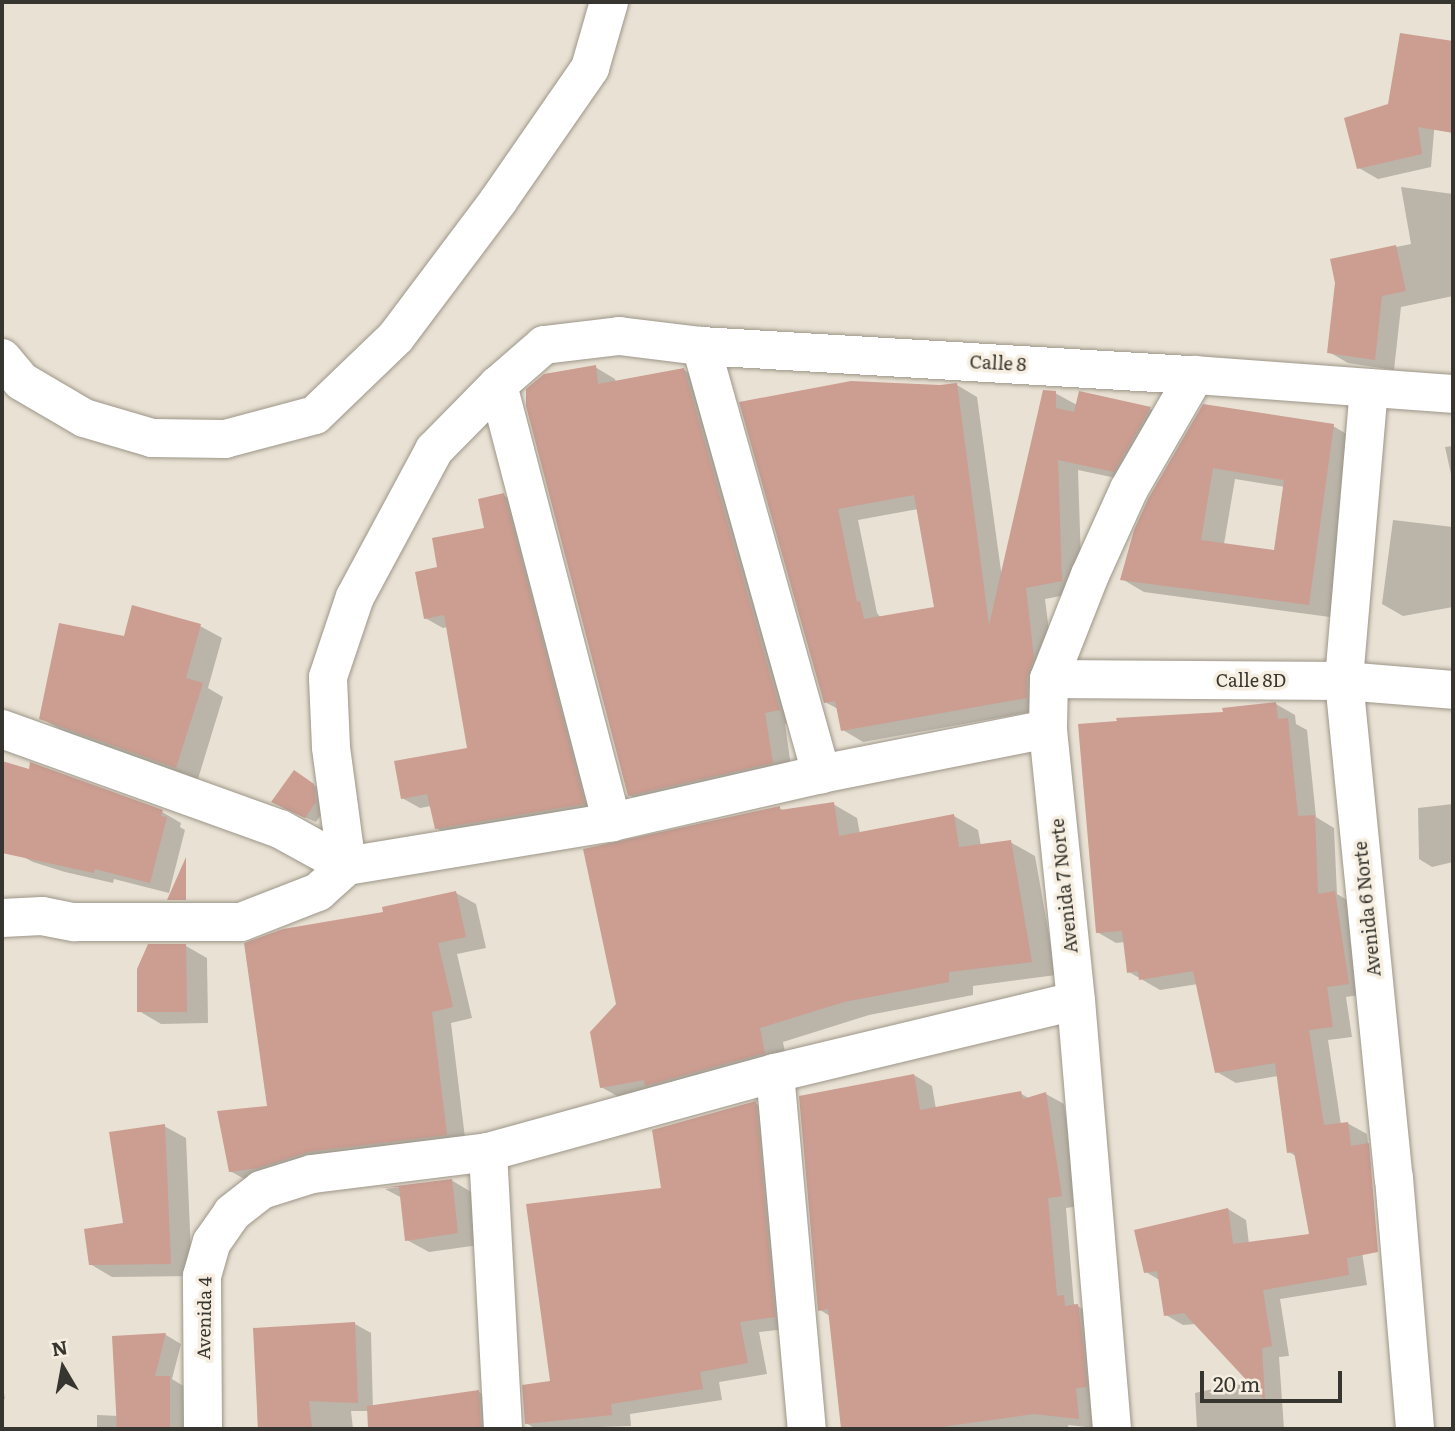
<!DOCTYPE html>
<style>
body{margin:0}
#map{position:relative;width:1455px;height:1431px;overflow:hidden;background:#e9e2d4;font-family:Literata,serif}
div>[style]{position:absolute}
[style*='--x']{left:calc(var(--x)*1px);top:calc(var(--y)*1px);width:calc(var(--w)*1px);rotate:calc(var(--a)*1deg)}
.shadow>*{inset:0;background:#0003}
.building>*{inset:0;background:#cc9d91}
.roads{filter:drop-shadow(0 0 2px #9d9689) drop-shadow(0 0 2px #9d9689)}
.minor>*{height:38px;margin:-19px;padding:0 19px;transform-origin:19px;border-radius:19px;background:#fff}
span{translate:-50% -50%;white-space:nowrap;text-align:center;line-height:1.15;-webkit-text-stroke:7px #f6efe1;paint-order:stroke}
.street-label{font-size:18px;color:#37352f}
.frame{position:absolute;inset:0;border:4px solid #37352f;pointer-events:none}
.north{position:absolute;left:28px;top:1333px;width:70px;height:70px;-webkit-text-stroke:5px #f6efe1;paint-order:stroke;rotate:350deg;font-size:19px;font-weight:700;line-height:28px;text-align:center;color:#37352f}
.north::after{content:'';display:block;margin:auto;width:24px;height:32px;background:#37352f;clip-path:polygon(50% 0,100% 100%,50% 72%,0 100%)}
.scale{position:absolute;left:1200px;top:1371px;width:142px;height:32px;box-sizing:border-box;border:4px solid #37352f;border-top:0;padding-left:9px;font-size:21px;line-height:24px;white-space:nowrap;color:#37352f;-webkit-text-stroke:5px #f6efe1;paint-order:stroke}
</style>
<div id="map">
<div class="shadow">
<i style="clip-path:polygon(1436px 108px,1431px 167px,1378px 179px,1359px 168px)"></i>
<i style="clip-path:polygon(1401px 187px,1453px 194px,1453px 296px,1401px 307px,1394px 370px,1348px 363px,1329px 352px,1337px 283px,1332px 260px,1411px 244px)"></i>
<i style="clip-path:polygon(595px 367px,615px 379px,616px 383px,684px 370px,704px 381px,799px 721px,785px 724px,792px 773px,649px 806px,629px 795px)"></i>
<i style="clip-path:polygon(evenodd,957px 385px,977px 397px,1002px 578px,1055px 393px,1077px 405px,1080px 393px,1151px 409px,1171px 420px,1135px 482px,1078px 470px,1082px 592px,1045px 599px,1054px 671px,1047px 709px,863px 742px,843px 730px,838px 709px,825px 702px,742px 403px,957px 385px,918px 509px,936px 608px,881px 618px,877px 613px,858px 520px,918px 509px)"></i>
<i style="clip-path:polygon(evenodd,1204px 406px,1333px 426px,1355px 439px,1330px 617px,1144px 592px,1122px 579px,1204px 406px,1235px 479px,1285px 487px,1276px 552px,1224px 544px,1235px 479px)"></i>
<i style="clip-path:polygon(1453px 446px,1453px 483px,1445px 447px)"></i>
<i style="clip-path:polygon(503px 495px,521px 505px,601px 814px,454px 838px,436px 828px,431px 806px,420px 808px,402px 798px,469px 750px,448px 627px,443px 628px,425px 618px,439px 569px,486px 529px)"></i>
<i style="clip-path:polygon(1393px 520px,1453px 527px,1453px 607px,1403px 616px,1382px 604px)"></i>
<i style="clip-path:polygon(200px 626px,222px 638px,208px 688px,223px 697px,198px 779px,63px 731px,41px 718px,125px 638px)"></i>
<i style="clip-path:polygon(1276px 704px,1295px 715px,1296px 724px,1307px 730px,1316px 817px,1334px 828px,1337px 894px,1354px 904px,1367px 994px,1346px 997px,1352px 1037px,1328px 1040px,1341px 1125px,1347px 1123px,1367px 1134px,1371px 1169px,1320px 1192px,1297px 1157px,1289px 1152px,1278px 1076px,1236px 1083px,1217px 1072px,1198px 984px,1160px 990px,1129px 972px,1125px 942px,1116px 943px,1097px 932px,1225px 713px)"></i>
<i style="clip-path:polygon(304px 778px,324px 792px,326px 808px,316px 822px,283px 808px)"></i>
<i style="clip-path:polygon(833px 804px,857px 818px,860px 834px,954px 816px,978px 830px,981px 846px,1010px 842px,1035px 856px,1056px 975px,973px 986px,973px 995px,869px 1015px,783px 1042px,788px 1067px,626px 1101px,601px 1087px,618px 1005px,779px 808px,785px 811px)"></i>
<i style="clip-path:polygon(1453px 804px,1453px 862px,1432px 867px,1419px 859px,1418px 808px)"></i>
<i style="clip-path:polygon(162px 812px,181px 823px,180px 827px,185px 830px,169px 893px,114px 879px,113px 883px,65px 872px,33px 862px,13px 851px)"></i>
<i style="clip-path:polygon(456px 893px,476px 904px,486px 948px,457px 954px,472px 1018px,451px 1023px,466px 1146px,250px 1182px,230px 1171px,269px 1108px)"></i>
<i style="clip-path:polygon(186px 946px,207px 958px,208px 1023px,161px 1024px,139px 1011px)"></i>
<i style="clip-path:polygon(914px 1075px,932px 1086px,936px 1109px,1020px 1093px,1030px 1099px,1046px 1094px,1064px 1104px,1079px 1206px,1066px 1208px,1074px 1304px,1095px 1316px,1096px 1428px,1068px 1425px,1069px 1429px,844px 1429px,830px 1316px,820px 1310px)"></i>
<i style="clip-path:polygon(755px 1103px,775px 1114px,794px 1328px,759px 1332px,767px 1374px,719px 1382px,722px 1400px,630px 1414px,631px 1426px,536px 1429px,526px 1423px,663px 1189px)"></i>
<i style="clip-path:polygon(164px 1126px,186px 1138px,192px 1276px,112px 1277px,90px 1264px,125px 1224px)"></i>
<i style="clip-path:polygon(451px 1180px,473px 1193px,479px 1245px,429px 1252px,407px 1240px,402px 1198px,385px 1189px)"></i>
<i style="clip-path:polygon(1228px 1209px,1246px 1220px,1249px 1244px,1360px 1239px,1367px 1285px,1280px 1299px,1289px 1356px,1279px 1357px,1284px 1429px,1197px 1429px,1195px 1393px,1249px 1381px,1196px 1324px,1183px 1325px,1166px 1315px,1161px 1281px,1146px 1272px)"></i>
<i style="clip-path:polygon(355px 1324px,371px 1333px,373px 1411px,351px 1411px,353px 1429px,258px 1429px,255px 1330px)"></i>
<i style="clip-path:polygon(166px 1335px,181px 1344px,172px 1379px,185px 1387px,197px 1429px,97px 1429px,97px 1415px,119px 1416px,114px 1338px)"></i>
<i style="clip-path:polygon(2px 1381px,5px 1399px,2px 1400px)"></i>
<i style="clip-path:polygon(479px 1392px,500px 1405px,502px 1429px,431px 1429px,427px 1399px)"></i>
</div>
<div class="building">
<i style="clip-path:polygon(1400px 33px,1453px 41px,1453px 133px,1418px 127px,1422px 154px,1357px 169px,1344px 118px,1388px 104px)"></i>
<i style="clip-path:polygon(1396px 245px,1406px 291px,1382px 296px,1375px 360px,1327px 353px,1335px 283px,1330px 259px)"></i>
<i style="clip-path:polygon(596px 365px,598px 384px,684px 368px,780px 710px,765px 713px,773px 763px,628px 796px,526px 406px,526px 389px,544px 374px)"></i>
<i style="clip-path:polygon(evenodd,851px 381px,940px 385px,957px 383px,989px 625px,1043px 390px,1056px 391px,1056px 408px,1074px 412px,1079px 391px,1151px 407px,1114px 472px,1058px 460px,1062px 581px,1026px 588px,1034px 658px,1027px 678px,1027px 698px,841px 731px,835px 701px,824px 703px,739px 402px,851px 381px,914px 495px,934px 607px,864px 619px,860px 601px,857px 602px,838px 509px,914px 495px)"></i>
<i style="clip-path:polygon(evenodd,1203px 404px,1334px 424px,1309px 605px,1120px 580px,1134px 530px,1148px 499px,1203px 404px,1213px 468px,1284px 480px,1274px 550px,1201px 540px,1213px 468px)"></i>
<i style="clip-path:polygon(504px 493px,585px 804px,435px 829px,427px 794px,401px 799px,394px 761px,467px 748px,444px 615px,424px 619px,415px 572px,437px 567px,432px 538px,484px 528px,478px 499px)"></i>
<i style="clip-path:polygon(132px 605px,201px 624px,186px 678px,203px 683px,176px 768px,39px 719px,59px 623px,124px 636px)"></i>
<i style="clip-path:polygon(1276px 702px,1278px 719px,1288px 718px,1298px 816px,1315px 815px,1318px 894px,1335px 891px,1349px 984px,1327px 987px,1333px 1027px,1309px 1030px,1324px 1125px,1348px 1122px,1351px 1146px,1369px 1143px,1378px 1252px,1347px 1258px,1349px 1275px,1263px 1290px,1272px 1346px,1262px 1348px,1265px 1400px,1184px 1313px,1164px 1316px,1157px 1271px,1144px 1273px,1134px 1230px,1228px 1208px,1233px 1244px,1309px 1234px,1294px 1152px,1287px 1153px,1275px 1063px,1215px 1073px,1193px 971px,1139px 980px,1138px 971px,1127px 973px,1122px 931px,1096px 933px,1078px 724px,1117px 721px,1116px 718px,1223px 712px,1222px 708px)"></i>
<i style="clip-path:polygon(2px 761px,29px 769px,30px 762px,163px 810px,161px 816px,167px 817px,150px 883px,95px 869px,94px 873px,2px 853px)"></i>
<i style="clip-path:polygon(294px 770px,314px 784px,316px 802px,305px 818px,271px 802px)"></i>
<i style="clip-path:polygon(834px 802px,839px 836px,954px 814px,959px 847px,1011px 840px,1032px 962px,949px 972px,949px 982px,844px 1002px,760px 1028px,765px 1053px,645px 1086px,644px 1080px,600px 1088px,590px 1032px,616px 1004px,583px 849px,780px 806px,780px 810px)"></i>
<i style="clip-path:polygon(186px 857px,186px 900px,167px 900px)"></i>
<i style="clip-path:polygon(456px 891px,466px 937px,438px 943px,453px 1007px,432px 1012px,447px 1135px,309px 1152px,258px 1168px,229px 1172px,217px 1111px,267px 1106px,244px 943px,283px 929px,383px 912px,382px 907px)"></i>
<i style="clip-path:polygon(148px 944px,186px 944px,187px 1012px,137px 1012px,137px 969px)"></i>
<i style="clip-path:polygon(914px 1074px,920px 1110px,1021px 1091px,1023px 1099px,1046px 1092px,1062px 1196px,1048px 1198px,1057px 1296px,1064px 1295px,1065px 1306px,1078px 1304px,1083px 1341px,1087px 1387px,1076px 1388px,1079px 1419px,1034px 1414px,927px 1429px,841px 1429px,828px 1309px,818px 1311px,799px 1096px)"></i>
<i style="clip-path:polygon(756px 1101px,775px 1317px,740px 1322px,748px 1363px,700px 1372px,703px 1389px,611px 1404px,612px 1415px,525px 1424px,522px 1385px,550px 1381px,526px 1204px,661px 1188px,652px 1130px)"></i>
<i style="clip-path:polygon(165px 1124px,171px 1264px,89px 1265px,84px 1229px,123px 1223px,109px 1132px)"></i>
<i style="clip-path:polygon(452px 1179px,458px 1233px,405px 1241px,399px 1187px,380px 1188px)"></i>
<i style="clip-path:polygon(355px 1322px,358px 1403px,309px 1401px,312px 1429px,258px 1429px,253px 1328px)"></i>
<i style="clip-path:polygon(166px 1333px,155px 1376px,170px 1376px,170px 1429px,117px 1429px,112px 1336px)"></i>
<i style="clip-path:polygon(479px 1390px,481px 1429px,368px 1429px,367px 1406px)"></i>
</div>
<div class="roads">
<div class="minor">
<i style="--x:701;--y:346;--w:445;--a:74.3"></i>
<i style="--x:2;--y:358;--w:30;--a:50"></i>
<i style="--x:21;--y:381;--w:73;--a:30.4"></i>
<i style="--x:84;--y:418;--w:71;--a:16.4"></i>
<i style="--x:152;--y:438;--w:73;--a:0.8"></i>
<i style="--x:225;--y:439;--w:93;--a:-14.9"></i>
<i style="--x:315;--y:415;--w:112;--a:-43.9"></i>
<i style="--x:396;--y:337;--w:170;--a:-53.1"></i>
<i style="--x:498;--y:201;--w:162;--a:-55.3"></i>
<i style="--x:590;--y:68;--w:69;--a:-73.9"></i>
<i style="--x:498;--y:385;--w:452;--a:75.4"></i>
<i style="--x:1369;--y:388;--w:294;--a:94.9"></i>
<i style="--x:1344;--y:681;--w:500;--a:84.3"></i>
<i style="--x:1394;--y:1178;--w:252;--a:85.2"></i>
<i style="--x:1049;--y:679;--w:295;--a:0.4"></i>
<i style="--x:1344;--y:681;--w:109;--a:4.7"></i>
<i style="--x:2;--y:729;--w:295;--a:19.8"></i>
<i style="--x:280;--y:829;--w:77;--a:28.9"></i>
<i style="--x:347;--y:866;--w:120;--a:-97.7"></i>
<i style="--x:331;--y:747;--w:70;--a:-92.5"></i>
<i style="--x:328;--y:677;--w:84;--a:-71.4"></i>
<i style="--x:355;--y:597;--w:167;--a:-61.7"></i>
<i style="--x:434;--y:450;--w:91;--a:-45.4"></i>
<i style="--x:498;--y:385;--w:61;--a:-41"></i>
<i style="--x:544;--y:345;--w:76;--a:-6.8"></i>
<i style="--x:619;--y:336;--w:83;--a:7"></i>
<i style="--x:701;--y:346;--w:495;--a:3.4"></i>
<i style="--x:1195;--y:375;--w:259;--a:4.2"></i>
<i style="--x:2;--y:918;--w:40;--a:-2.9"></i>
<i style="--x:42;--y:916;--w:33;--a:11"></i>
<i style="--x:74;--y:922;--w:167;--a:0"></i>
<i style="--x:241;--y:922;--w:83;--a:-21.3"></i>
<i style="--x:318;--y:892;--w:39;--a:-42"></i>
<i style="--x:347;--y:866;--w:269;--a:-9.4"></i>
<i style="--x:612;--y:822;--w:214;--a:-12.9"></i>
<i style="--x:821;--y:774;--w:231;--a:-11.2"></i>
<i style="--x:775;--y:1073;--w:357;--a:84.9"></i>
<i style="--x:488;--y:1152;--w:277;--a:86.9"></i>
<i style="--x:203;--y:1429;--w:153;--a:-90.4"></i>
<i style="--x:202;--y:1276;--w:35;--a:-74"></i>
<i style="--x:212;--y:1242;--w:35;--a:-55"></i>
<i style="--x:232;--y:1213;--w:37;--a:-38"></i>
<i style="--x:261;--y:1190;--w:53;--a:-17.4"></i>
<i style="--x:312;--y:1174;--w:177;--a:-7.1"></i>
<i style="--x:488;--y:1152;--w:298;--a:-15.4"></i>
<i style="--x:775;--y:1073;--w:309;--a:-13.5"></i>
<i style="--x:1112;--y:1429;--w:430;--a:-94.8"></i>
<i style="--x:1076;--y:1001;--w:273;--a:-95.9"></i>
<i style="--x:1048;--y:729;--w:50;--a:-88.9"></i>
<i style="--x:1049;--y:679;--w:112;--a:-68.5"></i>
<i style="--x:1090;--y:575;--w:94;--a:-65.6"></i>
<i style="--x:1129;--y:489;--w:132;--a:-59.9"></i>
</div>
</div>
<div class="street-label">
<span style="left:998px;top:363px;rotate:3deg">Calle 8</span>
<span style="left:1251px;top:680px">Calle 8D</span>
<span style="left:1064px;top:886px;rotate:-96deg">Avenida 7 Norte</span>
<span style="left:1367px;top:909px;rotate:-96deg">Avenida 6 Norte</span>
<span style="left:204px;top:1318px;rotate:-89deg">Avenida 4</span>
</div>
<div class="frame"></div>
<div class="north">N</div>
<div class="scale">20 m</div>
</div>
